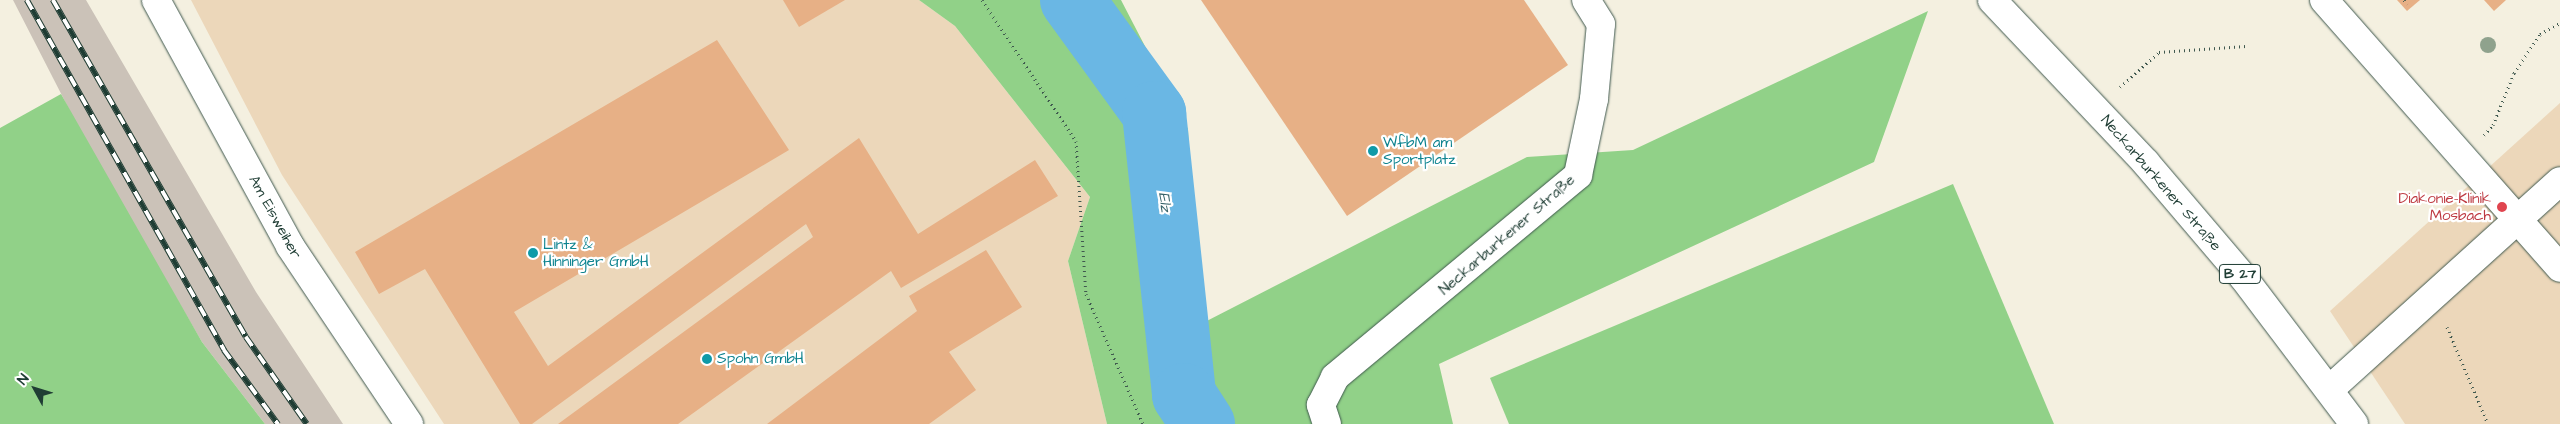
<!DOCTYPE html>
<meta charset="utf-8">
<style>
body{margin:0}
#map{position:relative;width:2560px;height:424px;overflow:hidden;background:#f4f0e0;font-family:"Architects Daughter",sans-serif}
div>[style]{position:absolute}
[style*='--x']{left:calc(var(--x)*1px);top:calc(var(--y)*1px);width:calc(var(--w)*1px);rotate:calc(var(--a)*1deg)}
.built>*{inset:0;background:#ecd7ba}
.industrial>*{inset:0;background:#cbc2b8}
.green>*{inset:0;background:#91d188}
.river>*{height:64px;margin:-32px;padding:0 32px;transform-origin:32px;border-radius:32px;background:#6ab7e4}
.building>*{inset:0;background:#e7b086}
.path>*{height:3px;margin-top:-1.5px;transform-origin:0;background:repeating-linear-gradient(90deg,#3f584e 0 1px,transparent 0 5px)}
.roads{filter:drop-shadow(0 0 1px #3f584e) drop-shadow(0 0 1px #3f584e)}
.minor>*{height:28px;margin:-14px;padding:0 14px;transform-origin:14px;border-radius:14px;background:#fff}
.major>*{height:28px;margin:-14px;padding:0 14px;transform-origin:14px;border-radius:14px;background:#fff}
.rail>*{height:5.5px;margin-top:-2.75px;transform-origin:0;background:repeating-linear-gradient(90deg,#fff 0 11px,#1f3d34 0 22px);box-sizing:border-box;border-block:1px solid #1f3d34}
.trees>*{width:16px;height:16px;margin:-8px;border-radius:50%;background:#8fa28d}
.dots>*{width:14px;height:14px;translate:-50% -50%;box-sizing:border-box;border:2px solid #fff;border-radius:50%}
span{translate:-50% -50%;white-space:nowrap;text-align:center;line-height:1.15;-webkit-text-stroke:4.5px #fff;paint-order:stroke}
.shield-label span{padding:1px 4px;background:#fff;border:1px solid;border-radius:4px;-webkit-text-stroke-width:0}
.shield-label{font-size:14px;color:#1f3d34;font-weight:700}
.culture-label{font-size:15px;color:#0d838f}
.left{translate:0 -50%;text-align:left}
.street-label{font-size:15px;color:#1f3d34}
.health-label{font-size:15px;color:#be3a42}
.right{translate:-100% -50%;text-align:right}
.water-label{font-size:16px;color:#366269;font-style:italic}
.north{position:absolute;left:10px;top:364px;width:50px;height:50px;-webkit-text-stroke:4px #fff;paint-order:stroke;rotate:309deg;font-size:14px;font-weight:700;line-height:20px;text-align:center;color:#1f3d34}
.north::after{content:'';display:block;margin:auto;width:18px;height:22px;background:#1f3d34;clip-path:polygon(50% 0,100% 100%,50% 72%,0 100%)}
</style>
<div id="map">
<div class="built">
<i style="clip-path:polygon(191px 0,919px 0,955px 26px,1090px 197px,1068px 261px,1107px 424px,444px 424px,282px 175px)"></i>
<i style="clip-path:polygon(2560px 103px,2560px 424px,2405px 424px,2330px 311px)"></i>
</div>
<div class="industrial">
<i style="clip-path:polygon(13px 0,86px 0,256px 292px,343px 424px,265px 424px,202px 342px,92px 154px)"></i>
</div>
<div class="green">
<i style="clip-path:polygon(919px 0,1121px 0,1188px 129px,1195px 327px,1527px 157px,1633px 150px,1928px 11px,1874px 162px,1439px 364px,1453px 424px,1107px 424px,1068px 261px,1090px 197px,955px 26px)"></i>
<i style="clip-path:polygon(61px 94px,202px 342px,265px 424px,0 424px,0 128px)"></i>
<i style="clip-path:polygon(1953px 184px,2054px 424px,1509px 424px,1490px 378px)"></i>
</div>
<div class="river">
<i style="--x:1072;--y:0;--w:140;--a:54"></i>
<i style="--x:1154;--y:113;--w:284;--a:83.9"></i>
<i style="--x:1184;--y:395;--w:35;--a:57"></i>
</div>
<div class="building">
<i style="clip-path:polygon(783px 0,845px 0,799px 27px)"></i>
<i style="clip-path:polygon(1201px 0,1524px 0,1568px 65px,1347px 216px)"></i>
<i style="clip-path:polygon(2397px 0,2420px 0,2407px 11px)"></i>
<i style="clip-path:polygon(2484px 0,2506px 0,2494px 11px)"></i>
<i style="clip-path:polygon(717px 40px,789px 150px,514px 312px,548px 366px,859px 138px,918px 234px,1035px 160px,1058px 196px,901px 288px,891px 271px,678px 424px,558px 424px,813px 237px,806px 224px,532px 424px,520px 424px,425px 269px,379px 294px,355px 252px)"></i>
<i style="clip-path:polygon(986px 250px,1022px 307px,949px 352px,976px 390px,929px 424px,767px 424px,917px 311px,909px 296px)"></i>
</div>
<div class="path">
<i style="--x:982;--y:0;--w:169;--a:56.3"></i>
<i style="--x:1076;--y:141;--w:153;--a:86.3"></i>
<i style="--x:1086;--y:294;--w:142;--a:66.3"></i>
<i style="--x:2404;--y:0;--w:5;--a:53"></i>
<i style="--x:2120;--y:87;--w:52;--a:-41.9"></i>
<i style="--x:2159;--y:52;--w:87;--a:-3.9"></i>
<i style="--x:2484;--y:135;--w:13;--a:-48"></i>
<i style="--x:2493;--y:125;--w:56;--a:-68"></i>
<i style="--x:2514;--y:73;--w:47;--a:-56.3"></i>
<i style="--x:2540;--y:34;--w:23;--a:-29"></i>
<i style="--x:2447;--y:327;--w:105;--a:67.1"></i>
</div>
<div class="roads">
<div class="minor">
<i style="--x:156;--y:0;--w:280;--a:61.4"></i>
<i style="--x:290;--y:246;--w:214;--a:56.2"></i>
<i style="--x:2324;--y:0;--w:357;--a:48.6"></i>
<i style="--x:2330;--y:389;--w:310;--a:-42.1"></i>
<i style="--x:1327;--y:424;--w:20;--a:-108"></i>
<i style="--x:1321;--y:405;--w:31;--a:-63"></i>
<i style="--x:1335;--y:377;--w:316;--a:-39.7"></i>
<i style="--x:1578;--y:175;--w:78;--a:-78.1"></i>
<i style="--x:1594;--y:99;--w:75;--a:-84.7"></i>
<i style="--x:1601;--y:24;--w:28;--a:-122"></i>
</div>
<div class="major">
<i style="--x:1992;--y:0;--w:224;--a:46.6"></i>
<i style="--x:2146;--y:163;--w:150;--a:49.6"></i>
<i style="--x:2243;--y:277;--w:184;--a:52.9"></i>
</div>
</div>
<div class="rail">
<i style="--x:27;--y:0;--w:402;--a:60.6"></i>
<i style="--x:224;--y:350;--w:92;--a:53.9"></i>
<i style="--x:53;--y:0;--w:388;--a:60.2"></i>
<i style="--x:246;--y:337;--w:106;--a:55"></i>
</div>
<div class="trees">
<i style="left:2488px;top:45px"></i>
</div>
<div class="dots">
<i style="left:1373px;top:151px;background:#0f9aa8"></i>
<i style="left:2502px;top:207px;background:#e0444e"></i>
<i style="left:533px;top:253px;background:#0f9aa8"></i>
<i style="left:707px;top:359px;background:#0f9aa8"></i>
</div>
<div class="shield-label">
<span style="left:2240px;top:274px">B 27</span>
</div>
<div class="culture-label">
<span class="left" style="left:1383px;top:151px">WfbM am<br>Sportplatz</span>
<span class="left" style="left:543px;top:253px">Lintz &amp;<br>Hinninger GmbH</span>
<span class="left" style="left:717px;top:359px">Spohn GmbH</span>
</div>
<div class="street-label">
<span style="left:2161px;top:183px;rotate:49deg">Neckarburkener Straße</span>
<span style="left:275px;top:217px;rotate:61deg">Am Eisweiher</span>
<span style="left:1507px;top:235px;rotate:-41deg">Neckarburkener Straße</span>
</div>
<div class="health-label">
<span class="right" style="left:2491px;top:207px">Diakonie-Klinik<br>Mosbach</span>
</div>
<div class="water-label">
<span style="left:1165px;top:202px;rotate:83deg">Elz</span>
</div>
<div class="north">N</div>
</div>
